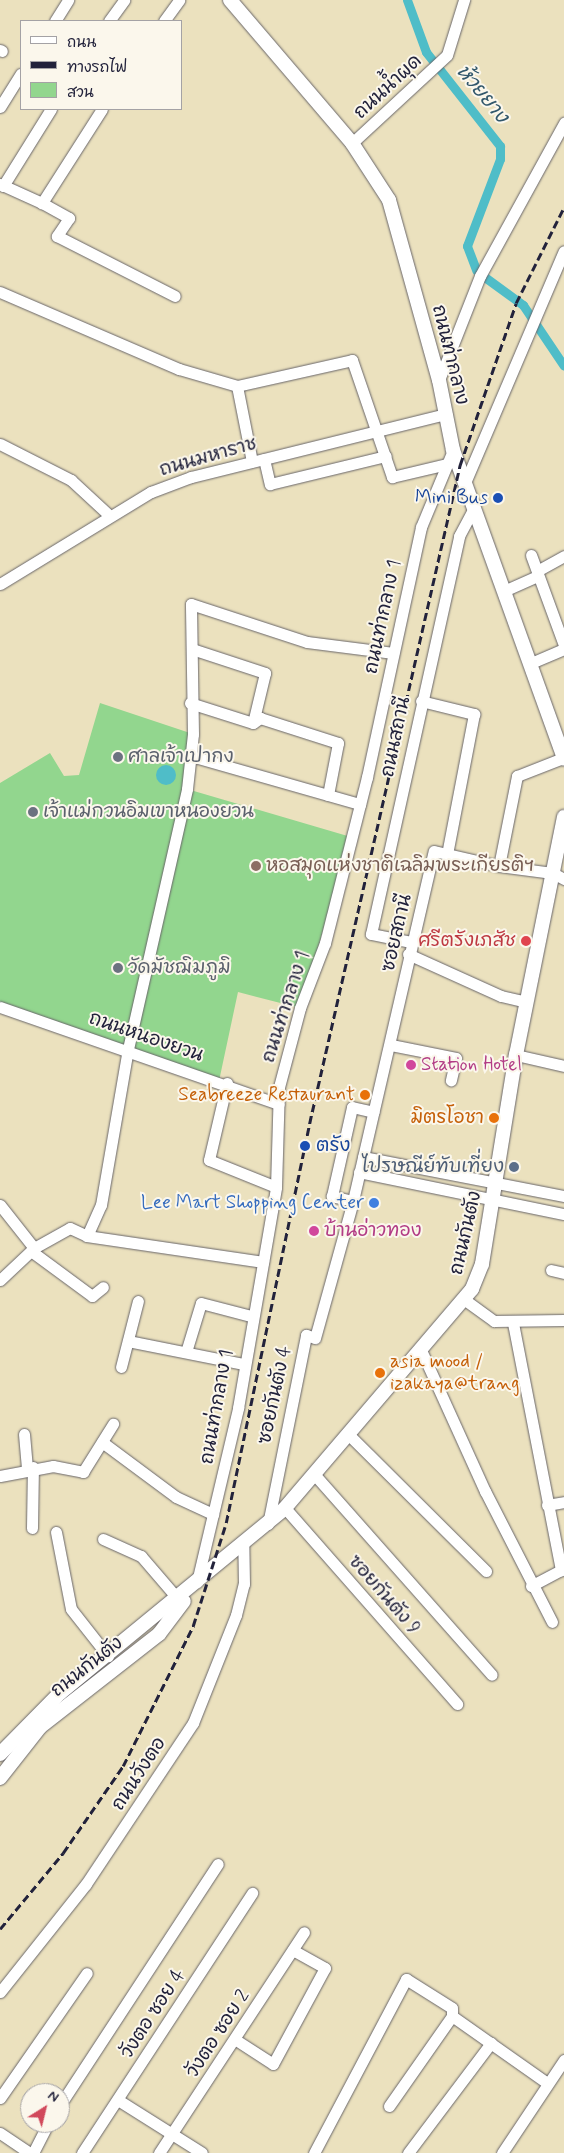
<!DOCTYPE html>
<meta charset="utf-8">
<style>
body{margin:0}
#map{position:relative;width:564px;height:2153px;overflow:hidden;background:#ebe1be;font-family:Mynerve,"Playpen Sans Thai",sans-serif}
div>[style]{position:absolute}
[style*='--x']{left:calc(var(--x)*1px);top:calc(var(--y)*1px);width:calc(var(--w)*1px);rotate:calc(var(--a)*1deg)}
.green>*{inset:0;background:#92d68e}
.water>*{inset:0;background:#4fbdc8}
.round{border-radius:50%}
.canal>*{height:9px;margin:-4.5px;padding:0 4.5px;transform-origin:4.5px;border-radius:4.5px;background:#4fbdc8}
.roads{filter:drop-shadow(0 0 1px #686569) drop-shadow(0 0 1px #686569)}
.minor>*{height:11px;margin:-5.5px;padding:0 5.5px;transform-origin:5.5px;border-radius:5.5px;background:#fff}
.major>*{height:14px;margin:-7px;padding:0 7px;transform-origin:7px;border-radius:7px;background:#fff}
.rail>*{height:2.5px;margin-top:-1.25px;transform-origin:0;background:repeating-linear-gradient(90deg,#22223b 0 8px,transparent 0 12px)}
.dots>*{width:14px;height:14px;translate:-50% -50%;box-sizing:border-box;border:2px solid #fbf7ec;border-radius:50%}
span{translate:-50% -50%;white-space:nowrap;text-align:center;line-height:1.15;-webkit-text-stroke:4px #fbf7ec;paint-order:stroke}
.street-label{font-size:19px;color:#22223b}
.transit-label{font-size:19px;color:#164399}
.right{translate:-100% -50%;text-align:right}
.left{translate:0 -50%;text-align:left}
.worship-label{font-size:19px;color:#5b616d}
.education-label{font-size:19px;color:#785e54}
.health-label{font-size:19px;color:#be3a42}
.hotel-label{font-size:19px;color:#b23c85}
.food-label{font-size:19px;color:#c56008}
.service-label{font-size:19px;color:#4e5e75}
.shop-label{font-size:19px;color:#366cbe}
.water-label{font-size:20px;color:#32586c;font-style:italic}
.legend{position:absolute;left:20px;top:20px;width:162px;height:90px;box-sizing:border-box;background:#fbf7ec;border:1px solid #a4a2a5;margin:0;padding:6px 9px;list-style:none;font-size:15px;color:#22223b}
.legend li{display:flex;align-items:center;gap:10px;height:25px}
.legend b{width:25px;border:1px solid #a4a2a5}
.north{position:absolute;left:20px;top:2083px;width:50px;height:50px;box-sizing:border-box;background:#fbf7ec;border:1px solid #a4a2a5;border-radius:50%;rotate:36deg;font-size:14px;font-weight:700;line-height:20px;text-align:center;color:#22223b}
.north::after{content:'';display:block;margin:auto;width:18px;height:22px;background:#d1495b;clip-path:polygon(50% 0,100% 100%,50% 72%,0 100%)}
</style>
<div id="map">
<div class="green">
<i style="clip-path:polygon(100px 703px,193px 734px,187px 789px,351px 837px,300px 1008px,238px 992px,219px 1081px,0 1007px,0 783px,50px 753px,64px 776px,79px 775px)"></i>
</div>
<div class="water">
<i class="round" style="left:156px;top:765px;width:20px;height:20px"></i>
</div>
<div class="canal">
<i style="--x:407;--y:0;--w:55;--a:69.9"></i>
<i style="--x:426;--y:52;--w:120;--a:51.8"></i>
<i style="--x:500;--y:146;--w:13;--a:90"></i>
<i style="--x:500;--y:159;--w:93;--a:110.8"></i>
<i style="--x:467;--y:246;--w:26;--a:69"></i>
<i style="--x:486;--y:278;--w:46;--a:36.1"></i>
<i style="--x:523;--y:305;--w:73;--a:56.1"></i>
</div>
<div class="roads">
<div class="minor">
<i style="--x:55;--y:21;--w:25;--a:-58"></i>
<i style="--x:109;--y:21;--w:26;--a:-54"></i>
<i style="--x:164;--y:21;--w:26;--a:-54"></i>
<i style="--x:0;--y:50;--w:2;--a:27"></i>
<i style="--x:0;--y:107;--w:39;--a:-58"></i>
<i style="--x:102;--y:109;--w:112;--a:122.6"></i>
<i style="--x:42;--y:203;--w:31;--a:29"></i>
<i style="--x:69;--y:218;--w:22;--a:124"></i>
<i style="--x:57;--y:236;--w:132;--a:27"></i>
<i style="--x:352;--y:143;--w:129;--a:-42.8"></i>
<i style="--x:447;--y:55;--w:58;--a:-72.8"></i>
<i style="--x:0;--y:184;--w:46;--a:24.3"></i>
<i style="--x:3;--y:186;--w:91;--a:-58.1"></i>
<i style="--x:0;--y:292;--w:195;--a:23.3"></i>
<i style="--x:179;--y:369;--w:60;--a:16.3"></i>
<i style="--x:237;--y:386;--w:118;--a:-12.7"></i>
<i style="--x:352;--y:360;--w:124;--a:71.1"></i>
<i style="--x:392;--y:477;--w:57;--a:-13.3"></i>
<i style="--x:439;--y:380;--w:112;--a:-68.5"></i>
<i style="--x:480;--y:276;--w:175;--a:-61.2"></i>
<i style="--x:237;--y:386;--w:77;--a:78.8"></i>
<i style="--x:0;--y:444;--w:80;--a:26.9"></i>
<i style="--x:71;--y:480;--w:53;--a:42.7"></i>
<i style="--x:264;--y:459;--w:26;--a:77"></i>
<i style="--x:270;--y:484;--w:119;--a:-13.6"></i>
<i style="--x:464;--y:485;--w:254;--a:-66.9"></i>
<i style="--x:531;--y:555;--w:96;--a:69.9"></i>
<i style="--x:537;--y:571;--w:31;--a:-29"></i>
<i style="--x:0;--y:584;--w:177;--a:-31.4"></i>
<i style="--x:151;--y:492;--w:43;--a:-20.6"></i>
<i style="--x:191;--y:477;--w:263;--a:-13.9"></i>
<i style="--x:506;--y:590;--w:35;--a:-24"></i>
<i style="--x:192;--y:649;--w:77;--a:18.2"></i>
<i style="--x:265;--y:673;--w:51;--a:103.5"></i>
<i style="--x:531;--y:663;--w:36;--a:-23"></i>
<i style="--x:421;--y:701;--w:55;--a:13.8"></i>
<i style="--x:474;--y:714;--w:143;--a:100.9"></i>
<i style="--x:190;--y:703;--w:66;--a:17.6"></i>
<i style="--x:253;--y:723;--w:9;--a:-36"></i>
<i style="--x:260;--y:718;--w:82;--a:17.8"></i>
<i style="--x:338;--y:743;--w:53;--a:100.9"></i>
<i style="--x:191;--y:756;--w:176;--a:15.9"></i>
<i style="--x:499;--y:866;--w:92;--a:-78.7"></i>
<i style="--x:517;--y:776;--w:49;--a:-21.4"></i>
<i style="--x:411;--y:942;--w:41;--a:-168.7"></i>
<i style="--x:371;--y:934;--w:408;--a:-77.5"></i>
<i style="--x:459;--y:536;--w:30;--a:-62"></i>
<i style="--x:408;--y:954;--w:102;--a:24.3"></i>
<i style="--x:501;--y:996;--w:26;--a:13"></i>
<i style="--x:0;--y:1007;--w:295;--a:19.2"></i>
<i style="--x:391;--y:1045;--w:66;--a:11.3"></i>
<i style="--x:456;--y:1058;--w:23;--a:103"></i>
<i style="--x:516;--y:1055;--w:49;--a:12.9"></i>
<i style="--x:227;--y:1083;--w:79;--a:103.2"></i>
<i style="--x:209;--y:1160;--w:72;--a:21.9"></i>
<i style="--x:363;--y:1157;--w:205;--a:11"></i>
<i style="--x:359;--y:1172;--w:209;--a:11.6"></i>
<i style="--x:353;--y:1201;--w:22;--a:-167"></i>
<i style="--x:332;--y:1196;--w:91;--a:-77.3"></i>
<i style="--x:352;--y:1107;--w:22;--a:13"></i>
<i style="--x:0;--y:1205;--w:55;--a:51.7"></i>
<i style="--x:87;--y:1236;--w:34;--a:-66"></i>
<i style="--x:101;--y:1205;--w:158;--a:-80.2"></i>
<i style="--x:128;--y:1049;--w:267;--a:-77.2"></i>
<i style="--x:187;--y:789;--w:55;--a:-83.8"></i>
<i style="--x:193;--y:734;--w:130;--a:-90.9"></i>
<i style="--x:191;--y:604;--w:122;--a:18.1"></i>
<i style="--x:307;--y:642;--w:87;--a:7.3"></i>
<i style="--x:31;--y:1251;--w:76;--a:36.4"></i>
<i style="--x:92;--y:1296;--w:14;--a:-39"></i>
<i style="--x:551;--y:1270;--w:13;--a:13"></i>
<i style="--x:0;--y:1280;--w:47;--a:-43.3"></i>
<i style="--x:34;--y:1248;--w:41;--a:-29.1"></i>
<i style="--x:70;--y:1228;--w:19;--a:25"></i>
<i style="--x:87;--y:1236;--w:178;--a:8.4"></i>
<i style="--x:465;--y:1300;--w:36;--a:36"></i>
<i style="--x:494;--y:1321;--w:70;--a:-0.8"></i>
<i style="--x:513;--y:1323;--w:252;--a:79"></i>
<i style="--x:561;--y:1570;--w:34;--a:152"></i>
<i style="--x:128;--y:1341;--w:117;--a:11.3"></i>
<i style="--x:421;--y:1350;--w:155;--a:65.6"></i>
<i style="--x:485;--y:1491;--w:147;--a:62.9"></i>
<i style="--x:186;--y:1352;--w:51;--a:-73"></i>
<i style="--x:201;--y:1303;--w:52;--a:14.6"></i>
<i style="--x:121;--y:1367;--w:68;--a:-75.6"></i>
<i style="--x:347;--y:1433;--w:196;--a:44.8"></i>
<i style="--x:24;--y:1434;--w:35;--a:85"></i>
<i style="--x:102;--y:1442;--w:92;--a:36.6"></i>
<i style="--x:176;--y:1497;--w:41;--a:24.7"></i>
<i style="--x:314;--y:1474;--w:268;--a:48.5"></i>
<i style="--x:0;--y:1476;--w:54;--a:-10.7"></i>
<i style="--x:53;--y:1466;--w:31;--a:11"></i>
<i style="--x:83;--y:1472;--w:57;--a:-58"></i>
<i style="--x:547;--y:1505;--w:17;--a:-10"></i>
<i style="--x:285;--y:1508;--w:261;--a:48.7"></i>
<i style="--x:268;--y:1524;--w:193;--a:-78.6"></i>
<i style="--x:306;--y:1335;--w:9;--a:18"></i>
<i style="--x:315;--y:1338;--w:138;--a:-74.5"></i>
<i style="--x:352;--y:1205;--w:363;--a:-77"></i>
<i style="--x:434;--y:851;--w:67;--a:13"></i>
<i style="--x:499;--y:866;--w:54;--a:7.4"></i>
<i style="--x:553;--y:873;--w:13;--a:29"></i>
<i style="--x:32;--y:1528;--w:61;--a:-89.1"></i>
<i style="--x:56;--y:1532;--w:78;--a:79"></i>
<i style="--x:71;--y:1609;--w:60;--a:51.8"></i>
<i style="--x:103;--y:1539;--w:42;--a:24.1"></i>
<i style="--x:141;--y:1556;--w:57;--a:49.3"></i>
<i style="--x:197;--y:1582;--w:179;--a:-76.7"></i>
<i style="--x:238;--y:1408;--w:224;--a:-80.2"></i>
<i style="--x:276;--y:1187;--w:100;--a:-88.3"></i>
<i style="--x:279;--y:1087;--w:82;--a:-75.1"></i>
<i style="--x:300;--y:1008;--w:70;--a:-69"></i>
<i style="--x:325;--y:943;--w:171;--a:-75.8"></i>
<i style="--x:367;--y:777;--w:256;--a:-77.8"></i>
<i style="--x:421;--y:527;--w:83;--a:-67.4"></i>
<i style="--x:0;--y:1992;--w:138;--a:-51.5"></i>
<i style="--x:86;--y:1884;--w:193;--a:-56.4"></i>
<i style="--x:193;--y:1723;--w:116;--a:-68.3"></i>
<i style="--x:236;--y:1615;--w:32;--a:-76"></i>
<i style="--x:244;--y:1584;--w:39;--a:-91"></i>
<i style="--x:236;--y:2040;--w:44;--a:33"></i>
<i style="--x:273;--y:2064;--w:109;--a:-61.6"></i>
<i style="--x:325;--y:1968;--w:37;--a:-151"></i>
<i style="--x:0;--y:2098;--w:152;--a:-55.2"></i>
<i style="--x:118;--y:2100;--w:99;--a:32.2"></i>
<i style="--x:60;--y:2105;--w:288;--a:-56.8"></i>
<i style="--x:389;--y:2106;--w:110;--a:-55"></i>
<i style="--x:452;--y:2016;--w:116;--a:35.2"></i>
<i style="--x:0;--y:2133;--w:36;--a:34"></i>
<i style="--x:33;--y:2153;--w:34;--a:-63"></i>
<i style="--x:82;--y:2153;--w:311;--a:-56.8"></i>
<i style="--x:159;--y:2153;--w:264;--a:-56.7"></i>
<i style="--x:314;--y:2153;--w:197;--a:-62.1"></i>
<i style="--x:406;--y:1979;--w:54;--a:32.2"></i>
<i style="--x:452;--y:2008;--w:8;--a:90"></i>
<i style="--x:408;--y:2153;--w:138;--a:-53"></i>
<i style="--x:502;--y:2153;--w:112;--a:-56.3"></i>
</div>
<div class="major">
<i style="--x:230;--y:0;--w:188;--a:49.5"></i>
<i style="--x:352;--y:143;--w:68;--a:57"></i>
<i style="--x:389;--y:200;--w:187;--a:74.5"></i>
<i style="--x:439;--y:380;--w:71;--a:78.7"></i>
<i style="--x:453;--y:450;--w:328;--a:70.2"></i>
<i style="--x:0;--y:1754;--w:86;--a:-45.5"></i>
<i style="--x:60;--y:1693;--w:291;--a:-39.4"></i>
<i style="--x:285;--y:1508;--w:288;--a:-49.5"></i>
<i style="--x:472;--y:1289;--w:27;--a:-68"></i>
<i style="--x:482;--y:1264;--w:212;--a:-80.8"></i>
<i style="--x:516;--y:1055;--w:243;--a:-78.6"></i>
<i style="--x:0;--y:1778;--w:65;--a:-51.9"></i>
<i style="--x:40;--y:1727;--w:151;--a:-38"></i>
<i style="--x:159;--y:1634;--w:41;--a:-52.9"></i>
</div>
</div>
<div class="rail">
<i style="--x:0;--y:1929;--w:99;--a:-50.3"></i>
<i style="--x:63;--y:1853;--w:106;--a:-55.4"></i>
<i style="--x:123;--y:1766;--w:157;--a:-63.4"></i>
<i style="--x:193;--y:1626;--w:108;--a:-72.2"></i>
<i style="--x:226;--y:1523;--w:420;--a:-78.2"></i>
<i style="--x:312;--y:1112;--w:664;--a:-77.12"></i>
<i style="--x:460;--y:465;--w:171;--a:-70.9"></i>
<i style="--x:516;--y:303;--w:107;--a:-63.4"></i>
</div>
<div class="dots">
<i style="left:498px;top:498px;background:#1a4fb4"></i>
<i style="left:118px;top:757px;background:#6b7280"></i>
<i style="left:33px;top:812px;background:#6b7280"></i>
<i style="left:256px;top:866px;background:#8d6e63"></i>
<i style="left:526px;top:941px;background:#e0444e"></i>
<i style="left:118px;top:968px;background:#6b7280"></i>
<i style="left:411px;top:1065px;background:#d1479c"></i>
<i style="left:365px;top:1095px;background:#e8710a"></i>
<i style="left:494px;top:1118px;background:#e8710a"></i>
<i style="left:305px;top:1146px;background:#1a4fb4"></i>
<i style="left:514px;top:1167px;background:#5c6f8a"></i>
<i style="left:374px;top:1203px;background:#3f7fe0"></i>
<i style="left:314px;top:1231px;background:#d1479c"></i>
<i style="left:380px;top:1373px;background:#e8710a"></i>
</div>
<div class="street-label">
<span style="left:388px;top:87px;rotate:-43deg">ถนนน้ำผุด</span>
<span style="left:450px;top:355px;rotate:76deg">ถนนท่ากลาง</span>
<span style="left:208px;top:457px;rotate:-16deg">ถนนมหาราช</span>
<span style="left:383px;top:617px;rotate:-78deg">ถนนท่ากลาง 1</span>
<span style="left:396px;top:737px;rotate:-78deg">ถนนสถานี</span>
<span style="left:397px;top:933px;rotate:-77deg">ซอยสถานี</span>
<span style="left:286px;top:1007px;rotate:-72deg">ถนนท่ากลาง 1</span>
<span style="left:146px;top:1037px;rotate:19deg">ถนนหนองยวน</span>
<span style="left:466px;top:1233px;rotate:-77deg">ถนนกันตัง</span>
<span style="left:275px;top:1395px;rotate:-78deg">ซอยกันตัง 4</span>
<span style="left:217px;top:1407px;rotate:-80deg">ถนนท่ากลาง 1</span>
<span style="left:384px;top:1595px;rotate:49deg">ซอยกันตัง 9</span>
<span style="left:87px;top:1667px;rotate:-38deg">ถนนกันตัง</span>
<span style="left:139px;top:1774px;rotate:-57deg">ถนนวังตอ</span>
<span style="left:153px;top:2014px;rotate:-57deg">วังตอ ซอย 4</span>
<span style="left:218px;top:2034px;rotate:-57deg">วังตอ ซอย 2</span>
</div>
<div class="transit-label">
<span class="right" style="left:488px;top:498px">Mini Bus</span>
<span class="left" style="left:316px;top:1146px">ตรัง</span>
</div>
<div class="worship-label">
<span class="left" style="left:128px;top:757px">ศาลเจ้าเปากง</span>
<span class="left" style="left:43px;top:812px">เจ้าเเม่กวนอิมเขาหนองยวน</span>
<span class="left" style="left:128px;top:968px">วัดมัชฌิมภูมิ</span>
</div>
<div class="education-label">
<span class="left" style="left:266px;top:866px">หอสมุดแห่งชาติเฉลิมพระเกียรติฯ</span>
</div>
<div class="health-label">
<span class="right" style="left:516px;top:941px">ศรีตรังเภสัช</span>
</div>
<div class="hotel-label">
<span class="left" style="left:421px;top:1065px">Station Hotel</span>
<span class="left" style="left:324px;top:1231px">บ้านอ่าวทอง</span>
</div>
<div class="food-label">
<span class="right" style="left:355px;top:1095px">Seabreeze Restaurant</span>
<span class="right" style="left:484px;top:1118px">มิตรโอชา</span>
<span class="left" style="left:390px;top:1373px">asia mood /<br>izakaya@trang</span>
</div>
<div class="service-label">
<span class="right" style="left:504px;top:1167px">ไปรษณีย์ทับเที่ยง</span>
</div>
<div class="shop-label">
<span class="right" style="left:364px;top:1203px">Lee Mart Shopping Center</span>
</div>
<div class="water-label">
<span style="left:482px;top:94px;rotate:50deg">ห้วยยาง</span>
</div>
<ul class="legend">
<li><b style="height:6px;background:#fff"></b>ถนน</li>
<li><b style="height:6px;background:#22223b"></b>ทางรถไฟ</li>
<li><b style="height:14px;background:#92d68e"></b>สวน</li>
</ul>
<div class="north">N</div>
</div>
